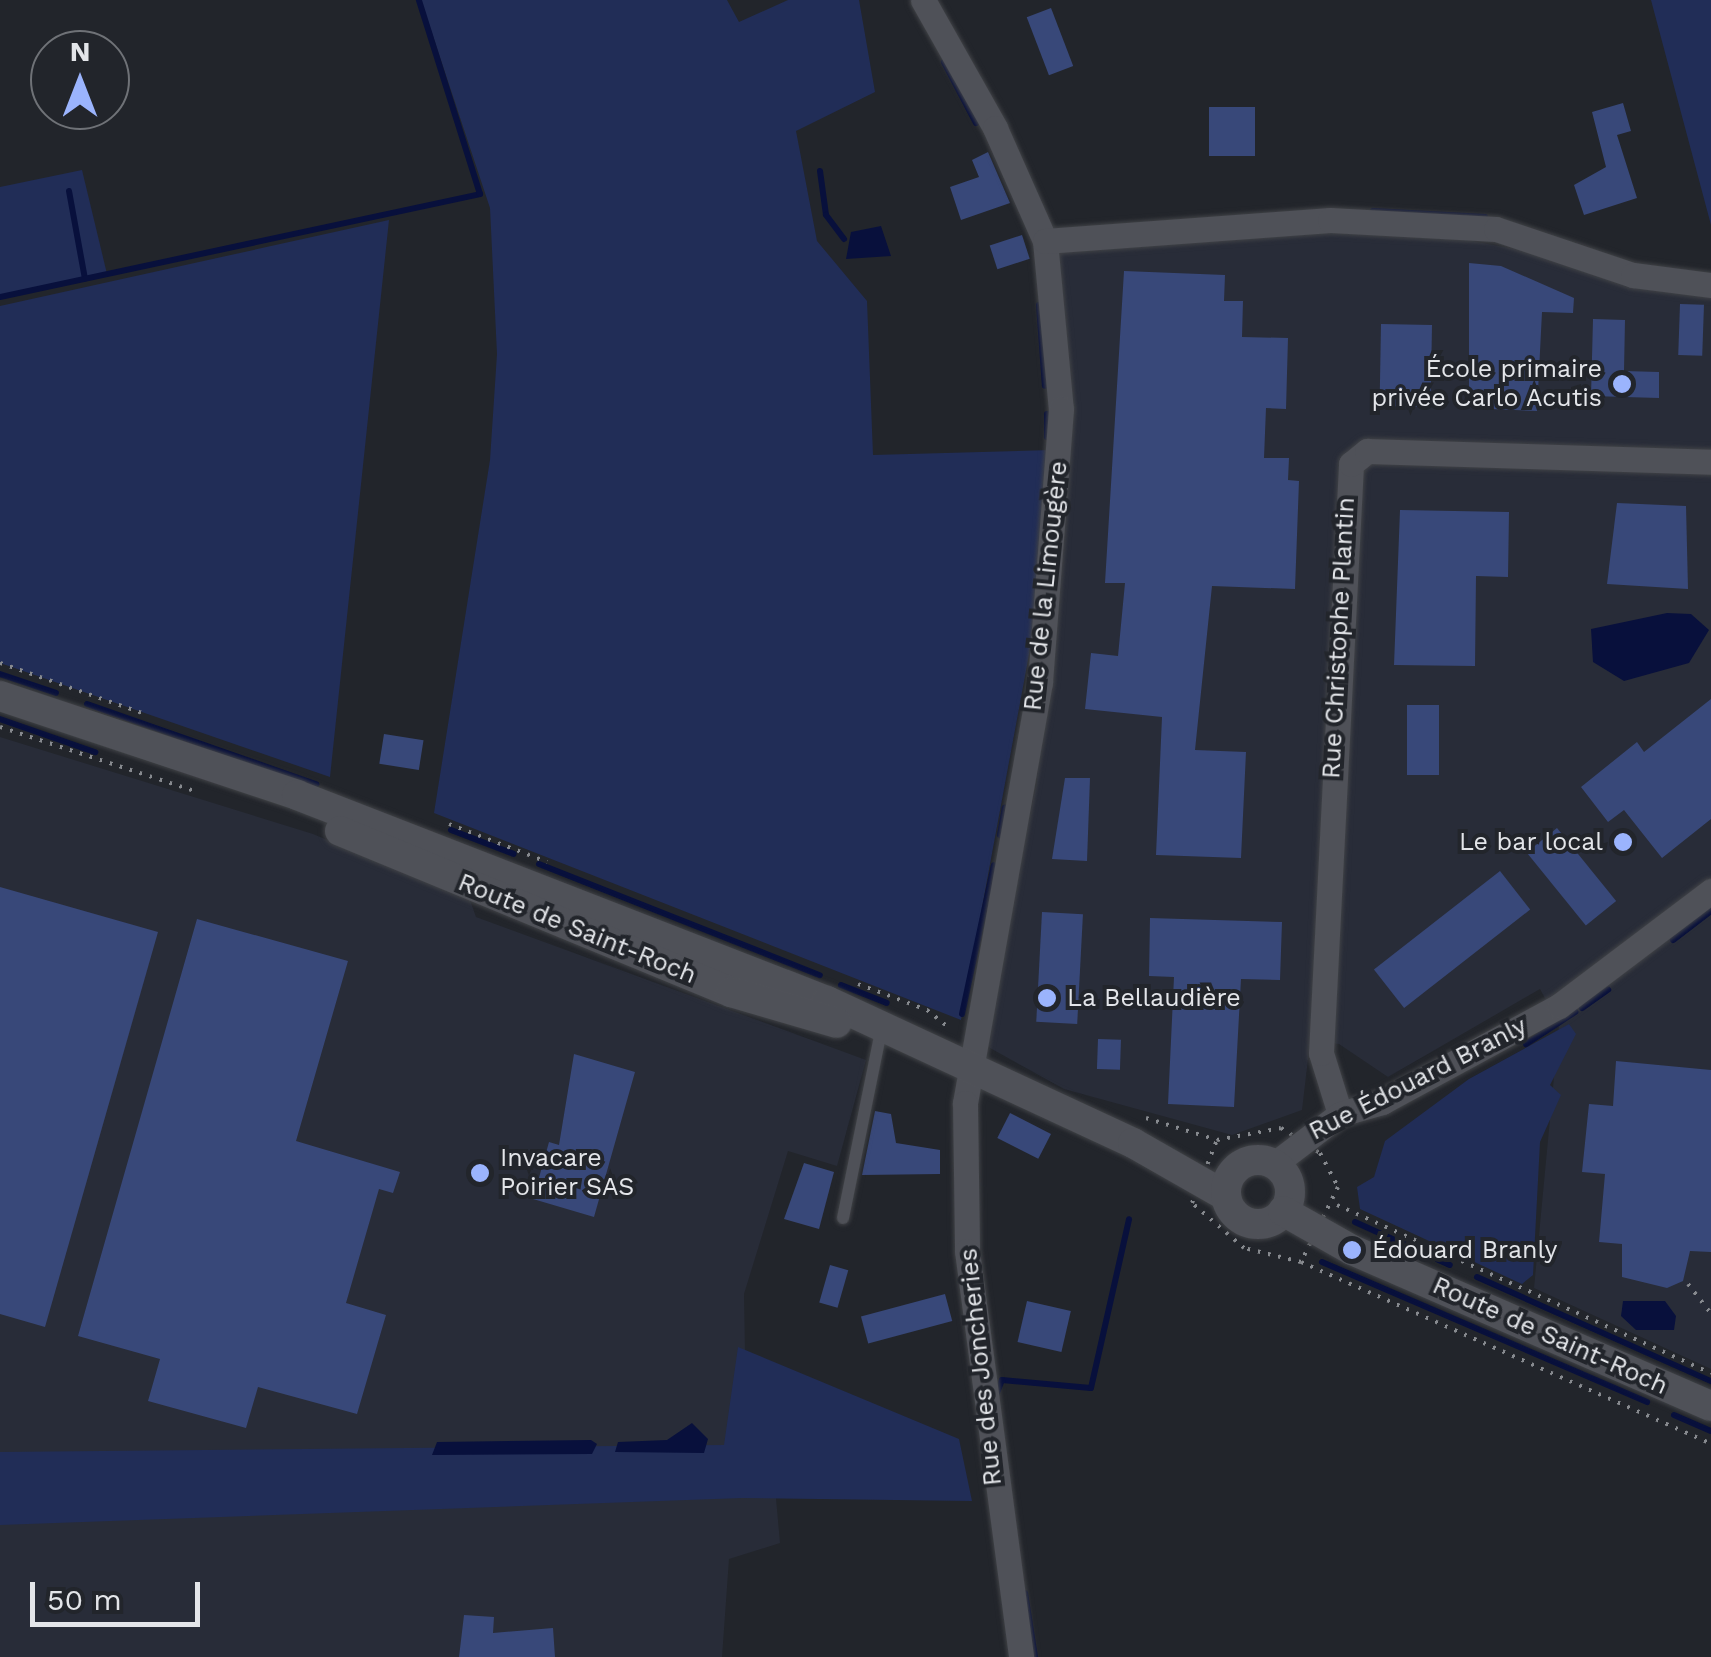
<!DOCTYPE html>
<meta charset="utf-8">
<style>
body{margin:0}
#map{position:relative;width:1711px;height:1657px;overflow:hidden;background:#22252b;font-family:"Work Sans",sans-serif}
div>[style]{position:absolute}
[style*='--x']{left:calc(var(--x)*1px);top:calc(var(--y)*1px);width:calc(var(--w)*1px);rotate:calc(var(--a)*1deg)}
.built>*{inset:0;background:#282c38}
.green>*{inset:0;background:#212d57}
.water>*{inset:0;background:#08103c}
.stream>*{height:6px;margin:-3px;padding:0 3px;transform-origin:3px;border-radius:3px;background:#08103c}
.building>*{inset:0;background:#384879;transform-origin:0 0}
.path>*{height:4px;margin-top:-2px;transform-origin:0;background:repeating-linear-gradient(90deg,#878a8f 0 2.5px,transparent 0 10.5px)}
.roads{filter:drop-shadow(0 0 2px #404246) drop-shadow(0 0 2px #404246)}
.service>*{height:12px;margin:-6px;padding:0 6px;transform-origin:6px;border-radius:6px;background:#4f5158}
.minor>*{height:25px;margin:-12.5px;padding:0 12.5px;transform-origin:12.5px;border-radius:12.5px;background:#4f5158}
.tertiary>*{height:30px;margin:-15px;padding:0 15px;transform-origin:15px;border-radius:15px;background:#4f5158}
.tertiary>.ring{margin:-15px;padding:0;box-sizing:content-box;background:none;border:30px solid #4f5158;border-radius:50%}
.dots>*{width:28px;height:28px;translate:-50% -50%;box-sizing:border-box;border:5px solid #22252b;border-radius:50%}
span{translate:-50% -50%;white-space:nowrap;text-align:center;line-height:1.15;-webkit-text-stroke:8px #22252b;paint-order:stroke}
.poi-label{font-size:25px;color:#e3e5e9}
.right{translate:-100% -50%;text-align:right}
.left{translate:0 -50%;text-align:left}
.street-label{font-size:25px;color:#e3e5e9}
.north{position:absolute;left:30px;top:30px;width:100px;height:100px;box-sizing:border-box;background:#22252b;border:2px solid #6f7277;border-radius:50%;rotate:0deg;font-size:28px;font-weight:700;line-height:40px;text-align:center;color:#e3e5e9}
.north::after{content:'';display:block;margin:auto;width:35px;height:45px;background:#9bb4fd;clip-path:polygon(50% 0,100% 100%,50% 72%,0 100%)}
.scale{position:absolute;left:30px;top:1582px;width:170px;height:45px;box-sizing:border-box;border:5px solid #e3e5e9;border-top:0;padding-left:12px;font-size:30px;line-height:35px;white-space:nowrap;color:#e3e5e9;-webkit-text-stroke:8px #22252b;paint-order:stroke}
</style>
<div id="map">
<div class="built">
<i style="clip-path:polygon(1341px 217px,1711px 285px,1711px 1369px,1534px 1288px,1559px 1024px,1540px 989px,1388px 1077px,1339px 1044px,1310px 1042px,1302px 1110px,1232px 1135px,1064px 1089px,990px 1048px,985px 1032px,1037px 781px,1052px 450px,1037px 238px)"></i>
<i style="clip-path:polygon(0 737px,313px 834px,470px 900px,476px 917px,866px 1060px,837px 1166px,788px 1151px,744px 1294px,747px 1468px,773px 1465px,780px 1543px,729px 1559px,722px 1657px,0 1657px)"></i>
</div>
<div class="green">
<i style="clip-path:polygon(421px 0,727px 0,739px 22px,788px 0,859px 0,875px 92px,796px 131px,817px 241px,867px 301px,873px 455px,1052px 450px,1036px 617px,961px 1020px,434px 813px,490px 460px,497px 354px,490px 208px)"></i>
<i style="clip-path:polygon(1651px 0,1711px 0,1711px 225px)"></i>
<i style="clip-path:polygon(82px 170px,107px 274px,0 298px,0 187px)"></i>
<i style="clip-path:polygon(389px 220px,330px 777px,0 663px,0 306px)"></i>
<i style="clip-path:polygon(1569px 1024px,1576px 1034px,1550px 1085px,1561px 1095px,1540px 1142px,1533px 1275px,1522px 1284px,1360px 1209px,1357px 1187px,1374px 1177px,1385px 1141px,1469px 1079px)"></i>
<i style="clip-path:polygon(738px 1347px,959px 1439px,972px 1501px,742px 1498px,0 1525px,0 1452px,724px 1445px)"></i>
</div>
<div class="water">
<i style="clip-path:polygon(881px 226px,891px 256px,846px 259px,851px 232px)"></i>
<i style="clip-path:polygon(1667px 613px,1691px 614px,1709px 630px,1689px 663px,1624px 681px,1593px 662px,1591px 629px)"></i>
<i style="clip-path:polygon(1623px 1301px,1665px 1301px,1676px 1316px,1674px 1330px,1636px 1330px,1621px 1316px)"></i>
<i style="clip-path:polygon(692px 1423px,708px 1439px,704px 1453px,615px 1452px,618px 1442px,667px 1440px)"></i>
<i style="clip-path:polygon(591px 1440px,597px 1444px,592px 1454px,432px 1455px,437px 1442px)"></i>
</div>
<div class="stream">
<i style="--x:944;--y:62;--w:69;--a:62.3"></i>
<i style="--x:820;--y:171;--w:44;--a:82.2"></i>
<i style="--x:826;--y:215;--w:30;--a:53"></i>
<i style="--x:69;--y:191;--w:89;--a:79.7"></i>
<i style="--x:1373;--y:211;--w:112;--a:3.1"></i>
<i style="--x:0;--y:297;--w:491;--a:-12.1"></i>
<i style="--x:480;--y:194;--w:203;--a:-107.5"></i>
<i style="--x:1039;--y:305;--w:81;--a:85.8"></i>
<i style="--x:1047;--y:414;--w:23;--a:90"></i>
<i style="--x:0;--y:674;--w:59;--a:18.7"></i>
<i style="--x:87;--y:704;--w:243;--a:19.3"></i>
<i style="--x:0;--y:719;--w:101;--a:19.2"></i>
<i style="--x:451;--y:830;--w:67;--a:20.9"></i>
<i style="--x:1000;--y:835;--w:28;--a:-80"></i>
<i style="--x:539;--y:864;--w:302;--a:21.6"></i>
<i style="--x:1673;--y:940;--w:48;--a:-37.3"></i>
<i style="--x:841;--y:985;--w:49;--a:21.4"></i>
<i style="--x:1582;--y:1008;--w:32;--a:-35"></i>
<i style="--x:962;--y:1014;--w:152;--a:-77.9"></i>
<i style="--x:1526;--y:1044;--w:59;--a:-33.1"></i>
<i style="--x:1355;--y:1222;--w:104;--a:24.4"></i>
<i style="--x:1322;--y:1262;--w:354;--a:23.3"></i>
<i style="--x:1477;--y:1277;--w:256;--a:24"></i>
<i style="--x:995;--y:1398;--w:19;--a:-69"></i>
<i style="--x:1002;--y:1380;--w:89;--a:5.1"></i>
<i style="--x:1091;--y:1388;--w:173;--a:-77.3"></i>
<i style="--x:1674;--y:1415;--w:40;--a:23.4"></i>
<i style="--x:1025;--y:1593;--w:65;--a:81.1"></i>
</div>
<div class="building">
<i style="left:1051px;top:8px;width:62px;height:26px;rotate:69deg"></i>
<i style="clip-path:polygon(1623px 103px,1631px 131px,1617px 135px,1637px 198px,1584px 215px,1574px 185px,1606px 167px,1592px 112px)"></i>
<i style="left:1209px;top:107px;width:46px;height:49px"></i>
<i style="clip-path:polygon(988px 152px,1010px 203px,961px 220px,950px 187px,979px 177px,972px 160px)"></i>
<i style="left:1022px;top:235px;width:25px;height:34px;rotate:72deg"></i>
<i style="clip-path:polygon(1469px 263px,1501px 266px,1574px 298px,1573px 313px,1542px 312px,1537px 411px,1469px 408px)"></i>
<i style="clip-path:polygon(1124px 271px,1225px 275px,1224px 301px,1243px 301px,1242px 337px,1288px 338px,1286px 409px,1266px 408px,1264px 458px,1289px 458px,1288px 480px,1299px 481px,1295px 589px,1212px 586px,1195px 750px,1246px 752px,1241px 858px,1156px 855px,1162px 717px,1085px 709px,1091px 653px,1118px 656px,1125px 583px,1105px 583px)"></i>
<i style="left:1680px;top:304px;width:24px;height:51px;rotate:2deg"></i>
<i style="clip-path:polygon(1593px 319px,1625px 320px,1624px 371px,1659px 372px,1659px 398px,1591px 396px)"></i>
<i style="left:1381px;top:324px;width:51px;height:82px;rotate:1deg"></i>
<i style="clip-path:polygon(1617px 503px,1686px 506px,1688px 589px,1607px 584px)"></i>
<i style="clip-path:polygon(1400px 510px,1509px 512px,1508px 577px,1476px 576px,1475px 666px,1394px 665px)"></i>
<i style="clip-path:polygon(1711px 699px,1711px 819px,1662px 858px,1624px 810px,1608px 822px,1581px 787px,1637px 742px,1644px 752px)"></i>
<i style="left:1407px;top:705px;width:32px;height:70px"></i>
<i style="left:384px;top:734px;width:40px;height:30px;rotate:9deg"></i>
<i style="clip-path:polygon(1065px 778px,1090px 778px,1087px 861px,1052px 859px)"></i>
<i style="left:1557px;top:828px;width:94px;height:39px;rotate:51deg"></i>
<i style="left:1500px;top:871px;width:49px;height:160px;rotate:52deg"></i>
<i style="clip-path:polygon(0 887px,158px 932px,45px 1327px,0 1314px)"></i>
<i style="left:1042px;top:912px;width:41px;height:110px;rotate:3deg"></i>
<i style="clip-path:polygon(1150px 918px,1282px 922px,1280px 980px,1241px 979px,1234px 1107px,1168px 1104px,1174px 977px,1149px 976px)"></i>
<i style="clip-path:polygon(197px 919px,348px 961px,296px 1141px,400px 1172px,393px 1193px,379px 1189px,346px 1303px,386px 1315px,357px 1414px,258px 1387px,246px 1428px,148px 1401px,160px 1359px,78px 1336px)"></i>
<i style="left:1098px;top:1039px;width:23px;height:30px;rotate:2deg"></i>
<i style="clip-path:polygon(574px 1054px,635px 1072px,594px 1217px,533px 1199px,549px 1142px,559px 1145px)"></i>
<i style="clip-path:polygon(1616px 1061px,1711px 1070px,1711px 1252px,1690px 1251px,1683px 1281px,1667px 1288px,1622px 1277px,1622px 1244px,1599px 1242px,1605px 1174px,1582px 1172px,1589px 1104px,1613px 1106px)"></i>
<i style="clip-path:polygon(875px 1111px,891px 1114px,896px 1143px,940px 1150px,940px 1174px,862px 1175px)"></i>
<i style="left:1010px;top:1113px;width:46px;height:28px;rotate:27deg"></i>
<i style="clip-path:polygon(804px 1163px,834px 1172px,819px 1229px,784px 1219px)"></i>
<i style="left:830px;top:1265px;width:19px;height:39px;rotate:16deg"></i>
<i style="left:945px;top:1294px;width:28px;height:87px;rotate:75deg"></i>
<i style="left:1027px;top:1301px;width:45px;height:42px;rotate:13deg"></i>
<i style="clip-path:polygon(464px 1615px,494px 1617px,493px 1633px,553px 1628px,555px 1657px,459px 1657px)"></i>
</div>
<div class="path">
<i style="--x:0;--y:663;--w:151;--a:19.4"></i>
<i style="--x:0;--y:727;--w:205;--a:18.2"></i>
<i style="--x:449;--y:824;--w:105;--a:21.2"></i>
<i style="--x:858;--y:984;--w:74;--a:20.6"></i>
<i style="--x:927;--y:1010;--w:27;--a:39"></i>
<i style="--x:1146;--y:1118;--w:74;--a:17.2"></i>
<i style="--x:1281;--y:1128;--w:46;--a:32.7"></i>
<i style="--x:1320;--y:1153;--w:38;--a:62"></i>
<i style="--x:1338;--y:1187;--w:84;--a:116.3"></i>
<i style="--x:1301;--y:1262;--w:59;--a:-166.2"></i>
<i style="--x:1244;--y:1248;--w:69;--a:-139.1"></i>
<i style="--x:1192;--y:1203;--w:68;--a:-68.4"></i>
<i style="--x:1217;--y:1140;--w:65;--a:-10.6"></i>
<i style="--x:1337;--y:1205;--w:410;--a:24.2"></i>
<i style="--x:1301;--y:1262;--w:449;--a:23.9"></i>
<i style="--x:1688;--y:1284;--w:37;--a:52"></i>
</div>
<div class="roads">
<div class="service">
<i style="--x:843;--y:1218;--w:186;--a:-78.5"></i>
</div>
<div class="minor">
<i style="--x:923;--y:0;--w:147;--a:60.6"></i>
<i style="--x:995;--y:128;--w:124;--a:66.1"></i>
<i style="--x:1045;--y:241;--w:169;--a:84.6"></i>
<i style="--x:1061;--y:409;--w:274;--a:94.4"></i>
<i style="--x:1040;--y:682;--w:428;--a:100.1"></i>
<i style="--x:965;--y:1103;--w:148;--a:89.2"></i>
<i style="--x:967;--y:1251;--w:410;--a:82.4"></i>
<i style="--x:1045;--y:241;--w:286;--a:-4.2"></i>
<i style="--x:1330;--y:220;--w:166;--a:3.1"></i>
<i style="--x:1496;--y:229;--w:145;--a:18.6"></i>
<i style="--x:1633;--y:275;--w:79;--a:7.3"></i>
<i style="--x:1340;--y:1114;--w:64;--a:-107.3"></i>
<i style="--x:1321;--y:1053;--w:590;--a:-87.08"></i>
<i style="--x:1351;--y:464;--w:21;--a:-39"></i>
<i style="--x:1367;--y:451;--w:344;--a:1.8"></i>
<i style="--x:1273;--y:1165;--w:84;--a:-37.3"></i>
<i style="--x:1340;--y:1114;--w:44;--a:-15.9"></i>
<i style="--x:1382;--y:1102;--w:201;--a:-28.5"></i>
<i style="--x:1559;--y:1006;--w:191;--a:-37.1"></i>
</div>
<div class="tertiary">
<i style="--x:0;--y:696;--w:313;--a:18.4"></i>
<i style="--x:297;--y:795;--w:569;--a:21.24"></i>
<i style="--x:827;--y:1001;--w:337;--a:24.9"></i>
<i style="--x:1133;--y:1143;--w:107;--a:29.7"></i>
<i style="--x:340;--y:831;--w:423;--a:22.4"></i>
<i style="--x:731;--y:992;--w:110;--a:16.3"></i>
<i class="ring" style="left:1226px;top:1160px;width:34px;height:34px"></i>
<i style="--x:1283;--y:1211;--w:79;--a:29.5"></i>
<i style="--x:1352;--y:1250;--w:391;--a:23.5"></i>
</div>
</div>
<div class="dots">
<i style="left:1622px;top:384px;background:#9bb4fd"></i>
<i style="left:1623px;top:842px;background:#9bb4fd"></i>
<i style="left:1047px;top:998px;background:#9bb4fd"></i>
<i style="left:480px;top:1173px;background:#9bb4fd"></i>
<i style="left:1352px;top:1250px;background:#9bb4fd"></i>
</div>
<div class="poi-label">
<span class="right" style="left:1602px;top:384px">École primaire<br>privée Carlo Acutis</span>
<span class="right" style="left:1603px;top:842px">Le bar local</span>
<span class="left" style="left:1067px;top:998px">La Bellaudière</span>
<span class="left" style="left:500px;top:1173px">Invacare<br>Poirier SAS</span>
<span class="left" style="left:1372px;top:1250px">Édouard Branly</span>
</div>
<div class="street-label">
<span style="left:1046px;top:586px;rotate:-84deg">Rue de la Limougère</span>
<span style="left:1339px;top:638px;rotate:-87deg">Rue Christophe Plantin</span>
<span style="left:577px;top:929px;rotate:22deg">Route de Saint-Roch</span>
<span style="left:1418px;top:1079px;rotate:-27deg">Rue Édouard Branly</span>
<span style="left:1550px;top:1336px;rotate:24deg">Route de Saint-Roch</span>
<span style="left:981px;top:1367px;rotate:-96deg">Rue des Joncheries</span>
</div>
<div class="north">N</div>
<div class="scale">50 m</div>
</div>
